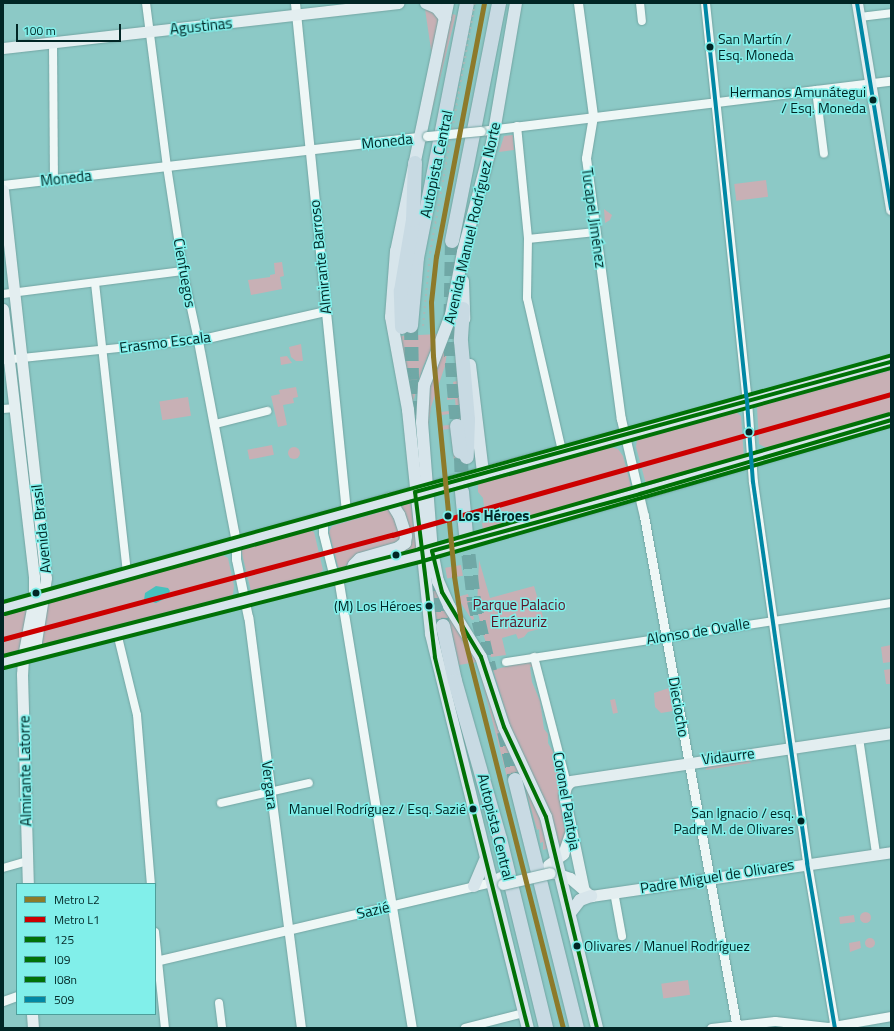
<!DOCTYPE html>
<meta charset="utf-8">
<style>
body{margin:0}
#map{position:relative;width:894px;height:1031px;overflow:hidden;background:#8cc9c6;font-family:"Titillium Web",sans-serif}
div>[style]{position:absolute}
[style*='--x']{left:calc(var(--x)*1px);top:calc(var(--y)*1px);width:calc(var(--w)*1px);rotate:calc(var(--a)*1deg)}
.green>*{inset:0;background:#c8b0b5;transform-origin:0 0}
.round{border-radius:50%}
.water>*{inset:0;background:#47c1bd}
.motorway-tunnel>*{height:14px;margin-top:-7px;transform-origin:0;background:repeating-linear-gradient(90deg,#70a8a6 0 14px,transparent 0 21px)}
.roads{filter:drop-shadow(0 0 1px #73a5a3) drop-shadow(0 0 1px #73a5a3)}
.minor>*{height:8px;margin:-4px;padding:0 4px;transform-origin:4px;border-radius:4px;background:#eef7f6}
.tertiary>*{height:9px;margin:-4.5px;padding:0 4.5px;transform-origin:4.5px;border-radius:4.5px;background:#eef7f6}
.secondary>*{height:11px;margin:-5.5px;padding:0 5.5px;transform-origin:5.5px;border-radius:5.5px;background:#e3eef0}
.primary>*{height:12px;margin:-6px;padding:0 6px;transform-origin:6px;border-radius:6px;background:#d7e5eb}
.motorway>*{height:14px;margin:-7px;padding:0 7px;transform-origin:7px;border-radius:7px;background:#c8dae3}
.rail>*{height:2px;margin-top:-1px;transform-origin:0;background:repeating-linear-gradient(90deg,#a8b9b8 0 2px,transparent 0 6px)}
.bridges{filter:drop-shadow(0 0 1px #73a5a3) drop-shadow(0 0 1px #73a5a3)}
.tertiary-bridge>*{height:9px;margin:-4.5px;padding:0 4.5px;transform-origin:4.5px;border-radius:4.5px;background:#eef7f6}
.secondary-bridge>*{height:11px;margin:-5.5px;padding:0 5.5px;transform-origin:5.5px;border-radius:5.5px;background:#e3eef0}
.bus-1>*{height:4px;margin:-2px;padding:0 2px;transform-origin:2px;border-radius:2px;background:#007106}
.bus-2>*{height:4px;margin:-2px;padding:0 2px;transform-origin:2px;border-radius:2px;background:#007106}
.bus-3>*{height:4px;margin:-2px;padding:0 2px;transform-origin:2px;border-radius:2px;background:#007106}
.bus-4>*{height:4px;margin:-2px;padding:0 2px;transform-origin:2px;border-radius:2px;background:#0088a5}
.metro-1>*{height:5px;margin:-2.5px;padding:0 2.5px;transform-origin:2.5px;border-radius:2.5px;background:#8d7a2a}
.metro-2>*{height:5px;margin:-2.5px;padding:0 2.5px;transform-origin:2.5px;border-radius:2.5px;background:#c00}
.dots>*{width:11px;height:11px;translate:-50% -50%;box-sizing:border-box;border:2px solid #81efea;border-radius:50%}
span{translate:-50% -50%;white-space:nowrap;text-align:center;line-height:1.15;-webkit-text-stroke:3px #81efea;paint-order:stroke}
.bus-label{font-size:14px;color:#012625}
.left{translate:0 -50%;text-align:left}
.right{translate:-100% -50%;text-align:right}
.street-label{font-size:15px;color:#012625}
.stop-label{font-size:15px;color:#012625;font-weight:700}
.park-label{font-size:15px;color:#5d1325}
.frame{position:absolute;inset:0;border:4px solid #012625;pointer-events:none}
.legend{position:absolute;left:16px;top:883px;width:140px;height:132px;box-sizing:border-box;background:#81efea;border:1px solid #4e9f9b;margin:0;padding:5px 7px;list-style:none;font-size:12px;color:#012625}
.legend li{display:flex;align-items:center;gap:8px;height:20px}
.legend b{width:20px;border:1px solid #4e9f9b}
.scale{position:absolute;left:16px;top:24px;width:105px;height:18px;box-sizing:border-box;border:2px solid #012625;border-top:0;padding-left:5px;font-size:12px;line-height:14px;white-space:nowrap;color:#012625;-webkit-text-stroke:3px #81efea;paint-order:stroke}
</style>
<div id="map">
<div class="green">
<i style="clip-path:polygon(430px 8px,439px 20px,433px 63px,425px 9px)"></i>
<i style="left:452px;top:14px;width:4px;height:108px;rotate:14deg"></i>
<i style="clip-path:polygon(513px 135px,514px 150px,499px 152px,504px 136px)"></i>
<i style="left:766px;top:180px;width:17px;height:32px;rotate:83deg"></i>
<i style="clip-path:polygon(604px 209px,612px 215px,610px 220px,605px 223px)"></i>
<i style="clip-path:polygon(282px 262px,284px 276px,280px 277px,282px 289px,251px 295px,248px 280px,270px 277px,270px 275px,275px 274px,274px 263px)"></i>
<i style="clip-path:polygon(438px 334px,423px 367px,413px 402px,400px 336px)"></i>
<i style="clip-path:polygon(301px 344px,303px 361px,296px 361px,291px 357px,289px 347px)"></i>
<i style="clip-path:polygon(446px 344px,448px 345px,445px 366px,431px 407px,428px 429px,429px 384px)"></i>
<i style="clip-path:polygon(287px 356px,292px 363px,281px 365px,280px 357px)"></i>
<i style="clip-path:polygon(455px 358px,458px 358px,465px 422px,452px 427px,456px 460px,454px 460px,450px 429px,440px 430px,440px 426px,457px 424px,456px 413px,442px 415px,441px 412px,456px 410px,455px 399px,447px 400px,447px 397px,455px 396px,453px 382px,457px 381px)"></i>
<i style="clip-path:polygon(891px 370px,891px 415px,772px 451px,759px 444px,757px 406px)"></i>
<i style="clip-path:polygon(296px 387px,298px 397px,293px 398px,294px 403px,283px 405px,287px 425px,278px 427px,271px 396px,280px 394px,279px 390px)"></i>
<i style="left:188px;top:397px;width:19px;height:29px;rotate:81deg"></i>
<i style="clip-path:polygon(736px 412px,741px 416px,744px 458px,646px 484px,636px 447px,637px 440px)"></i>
<i style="left:272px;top:445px;width:10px;height:25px;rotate:79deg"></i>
<i class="round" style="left:288px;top:447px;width:12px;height:12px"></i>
<i style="clip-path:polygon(611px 447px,618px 449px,623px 456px,631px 486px,627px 492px,483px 530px,482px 523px,486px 522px,483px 498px,478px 492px,478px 483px)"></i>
<i style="clip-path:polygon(411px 503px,417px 550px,341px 569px,338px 567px,329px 532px,332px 526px)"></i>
<i style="clip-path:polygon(309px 530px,314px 532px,323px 570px,318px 575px,251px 591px,241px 550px)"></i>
<i style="clip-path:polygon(219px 553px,228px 558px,234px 586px,233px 594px,228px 600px,38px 648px,46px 602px)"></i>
<i style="clip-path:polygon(479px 560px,490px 598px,534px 586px,546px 627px,528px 632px,524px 637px,518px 639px,516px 634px,502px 638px,506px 655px,491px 657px,483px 634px,477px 609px)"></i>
<i style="left:461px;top:565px;width:11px;height:16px;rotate:80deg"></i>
<i style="clip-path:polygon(430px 575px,443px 606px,474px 654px,479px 667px,497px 727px,539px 812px,549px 848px,543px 850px,543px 842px,540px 843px,539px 829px,537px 830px,522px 777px,508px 781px,477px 662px,459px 665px,450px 625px,436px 627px)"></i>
<i style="clip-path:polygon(468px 594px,474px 619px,472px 620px,457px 597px)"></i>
<i style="clip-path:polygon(24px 609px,28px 612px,21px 649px,3px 655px,3px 615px)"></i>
<i style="clip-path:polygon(891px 645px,891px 662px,883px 663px,881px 647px)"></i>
<i style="clip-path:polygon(527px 661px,531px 661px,533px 667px,530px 667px,532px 682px,540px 701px,544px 729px,548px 734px,548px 743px,553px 752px,555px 769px,561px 771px,564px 779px,560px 796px,566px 835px,560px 846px,545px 800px,513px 736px,493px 670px)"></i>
<i style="clip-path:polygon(891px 669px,891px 684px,886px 684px,884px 670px)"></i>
<i style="clip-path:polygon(669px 688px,673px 711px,661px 713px,655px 707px,654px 693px)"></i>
<i style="left:615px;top:699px;width:14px;height:5px;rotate:78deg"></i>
<i style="clip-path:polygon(748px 760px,751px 763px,705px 770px,708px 766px)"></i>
<i class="round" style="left:859.5px;top:911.5px;width:11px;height:11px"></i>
<i style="left:854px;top:915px;width:7px;height:15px;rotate:82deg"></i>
<i class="round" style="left:865px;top:938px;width:10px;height:10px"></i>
<i style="clip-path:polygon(860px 941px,861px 948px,850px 952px,849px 943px)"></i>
<i style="left:688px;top:980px;width:15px;height:27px;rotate:82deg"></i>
</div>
<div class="water">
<i style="clip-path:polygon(156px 586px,168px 588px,170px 591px,166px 598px,156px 603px,144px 600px,145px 593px)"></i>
</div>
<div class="motorway-tunnel">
<i style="--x:452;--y:241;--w:101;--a:91.1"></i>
<i style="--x:450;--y:342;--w:84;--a:85.2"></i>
<i style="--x:411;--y:326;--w:54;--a:88.9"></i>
<i style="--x:412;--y:380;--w:58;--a:84.1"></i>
<i style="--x:461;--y:458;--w:33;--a:88"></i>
<i style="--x:466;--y:534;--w:67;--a:83.2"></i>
<i style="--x:474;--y:601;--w:72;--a:77.1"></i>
<i style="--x:435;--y:577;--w:50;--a:80.7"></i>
<i style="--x:504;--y:732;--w:49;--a:77.1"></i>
</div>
<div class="roads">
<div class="minor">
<i style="--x:640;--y:3;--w:18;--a:84"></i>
<i style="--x:860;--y:17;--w:31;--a:-7"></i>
<i style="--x:53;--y:42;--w:137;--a:89.6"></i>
<i style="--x:816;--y:90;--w:64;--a:82.9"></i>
<i style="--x:517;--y:126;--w:114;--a:84.4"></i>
<i style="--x:528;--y:239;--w:59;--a:91"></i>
<i style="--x:527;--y:298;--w:157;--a:77.1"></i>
<i style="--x:528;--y:239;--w:68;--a:-5.9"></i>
<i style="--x:95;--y:283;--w:291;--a:83.7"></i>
<i style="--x:3;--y:294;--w:181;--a:-7.3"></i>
<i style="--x:3;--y:360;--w:196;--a:-5.9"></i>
<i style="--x:198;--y:340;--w:71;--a:-102.3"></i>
<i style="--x:183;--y:271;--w:105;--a:-98.7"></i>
<i style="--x:167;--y:167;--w:165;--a:-97.3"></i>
<i style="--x:3;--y:409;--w:12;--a:-5"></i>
<i style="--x:216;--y:424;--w:53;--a:-14.3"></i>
<i style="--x:117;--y:633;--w:84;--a:76.3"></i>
<i style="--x:137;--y:715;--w:170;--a:85.3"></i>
<i style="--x:534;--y:657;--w:131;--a:75.4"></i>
<i style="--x:506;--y:662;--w:389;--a:-8.7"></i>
<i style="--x:859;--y:738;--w:116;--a:81.6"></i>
<i style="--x:221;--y:803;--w:90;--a:-12.8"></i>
<i style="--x:3;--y:868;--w:25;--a:-16"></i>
<i style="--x:614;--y:892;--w:45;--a:79.7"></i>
<i style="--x:155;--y:932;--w:97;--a:84.1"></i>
<i style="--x:219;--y:1003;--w:25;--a:83"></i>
<i style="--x:465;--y:1028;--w:61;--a:-14.3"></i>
</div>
<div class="tertiary">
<i style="--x:295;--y:3;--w:511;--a:84.27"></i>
<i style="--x:578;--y:3;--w:114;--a:82.4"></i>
<i style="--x:593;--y:116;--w:43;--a:99.5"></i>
<i style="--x:586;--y:158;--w:263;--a:82.4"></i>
<i style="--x:621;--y:419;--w:100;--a:76.7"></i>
<i style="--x:644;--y:516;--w:520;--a:79.71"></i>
<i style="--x:705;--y:3;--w:400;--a:84"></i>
<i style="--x:747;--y:401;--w:81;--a:85.8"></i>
<i style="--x:753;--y:482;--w:385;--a:81.9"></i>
<i style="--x:807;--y:863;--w:167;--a:80.4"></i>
<i style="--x:481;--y:131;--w:413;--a:-7"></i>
<i style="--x:3;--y:185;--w:426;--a:-6.6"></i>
<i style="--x:323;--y:518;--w:15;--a:90"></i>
<i style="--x:323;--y:533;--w:37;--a:76"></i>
<i style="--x:332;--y:569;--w:10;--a:53"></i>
<i style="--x:338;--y:577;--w:457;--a:80.7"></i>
<i style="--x:155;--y:961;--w:345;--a:-13.2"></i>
<i style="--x:3;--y:1001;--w:15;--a:-20"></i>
<i style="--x:301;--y:1028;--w:414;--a:-97.3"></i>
<i style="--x:248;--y:617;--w:59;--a:-101.7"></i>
<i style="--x:236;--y:559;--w:17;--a:-90"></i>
<i style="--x:236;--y:542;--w:206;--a:-100.7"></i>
<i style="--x:198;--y:340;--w:131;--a:-12.8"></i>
<i style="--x:711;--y:1028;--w:64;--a:-6.2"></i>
<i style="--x:775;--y:1021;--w:53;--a:6.5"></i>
<i style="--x:828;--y:1027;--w:64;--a:-9.9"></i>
</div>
<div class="secondary">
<i style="--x:857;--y:3;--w:209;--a:80.6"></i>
<i style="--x:3;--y:48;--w:398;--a:-6.5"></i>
<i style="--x:3;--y:190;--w:390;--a:83.7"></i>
<i style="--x:46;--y:578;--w:65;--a:98.9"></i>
<i style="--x:36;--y:642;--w:6;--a:108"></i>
<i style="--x:34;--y:648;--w:14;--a:141"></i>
<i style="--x:3;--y:309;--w:270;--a:83.4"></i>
<i style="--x:34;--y:577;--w:21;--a:90"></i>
<i style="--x:34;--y:598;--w:60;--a:100.6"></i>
<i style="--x:23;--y:657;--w:17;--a:93"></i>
<i style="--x:22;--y:674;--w:210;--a:88.4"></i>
<i style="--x:548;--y:865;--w:19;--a:-36"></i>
<i style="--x:563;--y:854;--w:21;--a:-71"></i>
<i style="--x:552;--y:872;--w:19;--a:18"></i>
<i style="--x:570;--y:878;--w:28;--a:41"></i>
<i style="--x:591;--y:896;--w:303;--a:-8.3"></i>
<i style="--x:491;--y:882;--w:11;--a:-27"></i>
<i style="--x:584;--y:891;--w:98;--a:-101.8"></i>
<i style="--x:564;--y:795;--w:9;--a:-77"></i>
<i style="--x:566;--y:786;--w:7;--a:-45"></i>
<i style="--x:571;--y:781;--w:324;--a:-8.5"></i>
<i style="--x:32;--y:1014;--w:14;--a:86"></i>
</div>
<div class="primary">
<i style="--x:426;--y:3;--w:12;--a:24"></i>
<i style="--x:437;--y:8;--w:13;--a:51"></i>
<i style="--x:448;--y:3;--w:253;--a:101.8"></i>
<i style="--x:396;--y:251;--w:66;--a:94.3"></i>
<i style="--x:391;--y:317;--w:95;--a:79.6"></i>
<i style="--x:408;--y:410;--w:225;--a:84.1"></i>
<i style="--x:431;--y:634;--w:406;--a:76.2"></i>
<i style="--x:516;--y:3;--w:142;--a:99.7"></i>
<i style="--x:492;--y:143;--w:113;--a:104.9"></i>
<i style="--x:463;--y:252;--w:64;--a:100.8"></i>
<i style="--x:451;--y:315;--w:75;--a:111.1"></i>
<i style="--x:424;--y:385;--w:37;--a:93"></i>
<i style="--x:422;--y:422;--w:129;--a:85.6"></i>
<i style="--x:432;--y:551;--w:31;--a:79"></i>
<i style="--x:438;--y:581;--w:27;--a:66"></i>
<i style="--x:449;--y:606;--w:60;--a:57.9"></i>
<i style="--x:481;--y:657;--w:74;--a:71.8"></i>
<i style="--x:504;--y:727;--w:99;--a:65"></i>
<i style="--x:546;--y:817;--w:217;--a:76.4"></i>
<i style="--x:463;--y:281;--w:38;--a:88"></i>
<i style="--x:470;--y:365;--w:109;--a:83.1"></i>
<i style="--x:350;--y:573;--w:9;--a:-63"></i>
<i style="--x:354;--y:565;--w:8;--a:-45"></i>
<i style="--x:360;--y:559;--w:40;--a:-16"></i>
<i style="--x:398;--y:548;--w:9;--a:-36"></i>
<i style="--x:405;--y:543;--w:7;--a:-82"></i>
<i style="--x:406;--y:536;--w:22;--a:-108"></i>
<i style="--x:399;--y:515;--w:19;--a:-122"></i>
<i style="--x:3;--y:608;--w:499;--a:-15.7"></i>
<i style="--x:483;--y:473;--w:423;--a:-15.2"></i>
<i style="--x:3;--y:662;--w:431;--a:-14.4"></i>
<i style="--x:421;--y:555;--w:227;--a:-15.6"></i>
<i style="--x:640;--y:494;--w:262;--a:-16.4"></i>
<i style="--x:474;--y:886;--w:28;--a:-67"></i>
<i style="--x:570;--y:913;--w:16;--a:-52"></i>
<i style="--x:580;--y:900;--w:12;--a:-20"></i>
</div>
<div class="motorway">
<i style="--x:452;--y:241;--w:243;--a:-78.8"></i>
<i style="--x:463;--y:309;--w:32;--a:94"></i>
<i style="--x:461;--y:341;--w:79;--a:84.9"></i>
<i style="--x:468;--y:420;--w:37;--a:92"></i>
<i style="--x:411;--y:326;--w:68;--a:-85"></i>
<i style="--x:417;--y:258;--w:260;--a:-78.9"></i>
<i style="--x:402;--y:327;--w:36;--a:-92"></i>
<i style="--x:401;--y:291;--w:72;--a:-80.4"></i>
<i style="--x:413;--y:220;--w:57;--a:-88"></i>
<i style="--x:457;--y:426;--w:26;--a:83"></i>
<i style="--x:462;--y:492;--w:42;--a:84.6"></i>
<i style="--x:443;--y:626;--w:56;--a:77.7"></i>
<i style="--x:455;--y:681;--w:164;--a:74.1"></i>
<i style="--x:500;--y:839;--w:195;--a:76.3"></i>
<i style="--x:515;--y:780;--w:256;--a:76"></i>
</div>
</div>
<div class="rail">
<i style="--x:443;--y:223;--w:25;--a:-85"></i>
<i style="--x:423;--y:326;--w:73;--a:-84.5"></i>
<i style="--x:430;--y:253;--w:254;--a:-79.8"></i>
</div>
<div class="bridges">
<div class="tertiary-bridge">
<i style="--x:427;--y:136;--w:54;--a:-5.3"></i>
</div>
<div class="secondary-bridge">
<i style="--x:503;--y:884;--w:48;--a:-13.2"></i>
</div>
</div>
<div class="bus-1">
<i style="--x:528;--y:1028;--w:382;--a:-104.1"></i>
<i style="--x:435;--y:657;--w:166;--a:-96.9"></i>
<i style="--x:415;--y:492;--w:493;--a:-15.3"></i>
<i style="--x:597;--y:1028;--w:217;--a:-103.6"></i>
<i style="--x:546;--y:817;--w:99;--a:-115"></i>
<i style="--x:504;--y:727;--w:74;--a:-108.2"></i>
<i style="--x:481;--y:657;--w:76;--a:-121"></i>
<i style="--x:442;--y:592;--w:42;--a:-103.7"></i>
<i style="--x:432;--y:551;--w:216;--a:-15.3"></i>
<i style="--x:640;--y:494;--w:262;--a:-16.4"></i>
</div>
<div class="bus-2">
<i style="--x:5;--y:614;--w:920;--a:-15.52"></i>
<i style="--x:4;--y:668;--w:432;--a:-14.3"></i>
<i style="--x:423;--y:561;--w:487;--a:-16.1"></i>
</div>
<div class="bus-3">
<i style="--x:3;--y:602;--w:920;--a:-15.52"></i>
<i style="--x:3;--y:656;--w:430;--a:-14.4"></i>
<i style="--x:419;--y:549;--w:489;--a:-16"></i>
</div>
<div class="bus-4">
<i style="--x:705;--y:3;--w:400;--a:84"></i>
<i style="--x:747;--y:401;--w:81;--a:85.8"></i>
<i style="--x:753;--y:482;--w:385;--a:81.9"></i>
<i style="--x:807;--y:863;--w:167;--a:80.4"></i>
<i style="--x:857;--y:3;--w:209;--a:80.6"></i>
</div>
<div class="metro-1">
<i style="--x:484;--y:3;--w:258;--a:100.7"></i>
<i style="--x:436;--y:256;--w:46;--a:96.2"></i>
<i style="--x:431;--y:302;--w:54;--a:87.9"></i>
<i style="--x:433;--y:356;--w:221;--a:84.5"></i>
<i style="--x:454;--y:576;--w:54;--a:81.4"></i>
<i style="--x:462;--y:629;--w:412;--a:75.8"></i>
</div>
<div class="metro-2">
<i style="--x:3;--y:639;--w:403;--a:-15"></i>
<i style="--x:392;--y:535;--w:519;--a:-15.78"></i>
</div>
<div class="dots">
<i style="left:710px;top:47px;background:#012625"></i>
<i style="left:873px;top:100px;background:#012625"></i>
<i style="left:749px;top:432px;background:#012625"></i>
<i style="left:448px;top:516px;background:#012625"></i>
<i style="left:396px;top:555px;background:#012625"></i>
<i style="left:36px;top:593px;background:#012625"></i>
<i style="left:429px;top:606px;background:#012625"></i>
<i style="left:473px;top:809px;background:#012625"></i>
<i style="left:801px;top:821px;background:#012625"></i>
<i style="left:577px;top:946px;background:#012625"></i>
</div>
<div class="bus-label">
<span class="left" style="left:718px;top:47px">San Martín /<br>Esq. Moneda</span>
<span class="right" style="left:866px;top:100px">Hermanos Amunátegui<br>/ Esq. Moneda</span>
<span class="right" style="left:422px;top:606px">(M) Los Héroes</span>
<span class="right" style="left:466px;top:809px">Manuel Rodríguez / Esq. Sazié</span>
<span class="right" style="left:794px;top:821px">San Ignacio / esq.<br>Padre M. de Olivares</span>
<span class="left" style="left:584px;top:946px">Olivares / Manuel Rodríguez</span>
</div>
<div class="street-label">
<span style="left:201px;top:26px;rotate:-6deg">Agustinas</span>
<span style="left:387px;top:141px;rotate:-6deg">Moneda</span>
<span style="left:436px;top:164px;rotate:-78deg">Autopista Central</span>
<span style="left:66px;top:178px;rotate:-6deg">Moneda</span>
<span style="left:594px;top:218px;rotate:82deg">Tucapel Jiménez</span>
<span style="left:472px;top:223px;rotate:-77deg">Avenida Manuel Rodríguez Norte</span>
<span style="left:320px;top:257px;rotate:-96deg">Almirante Barroso</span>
<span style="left:185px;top:273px;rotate:80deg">Cienfuegos</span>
<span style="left:165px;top:342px;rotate:-7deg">Erasmo Escala</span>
<span style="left:41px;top:529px;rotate:-96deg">Avenida Brasil</span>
<span style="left:698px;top:631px;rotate:-9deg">Alonso de Ovalle</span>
<span style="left:679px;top:707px;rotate:80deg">Dieciocho</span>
<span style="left:728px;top:756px;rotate:-7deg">Vidaurre</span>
<span style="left:25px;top:771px;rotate:-91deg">Almirante Latorre</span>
<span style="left:270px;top:785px;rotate:83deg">Vergara</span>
<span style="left:567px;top:801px;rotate:80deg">Coronel Pantoja</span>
<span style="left:496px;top:827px;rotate:76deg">Autopista Central</span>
<span style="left:717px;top:876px;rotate:-9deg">Padre Miguel de Olivares</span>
<span style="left:373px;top:910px;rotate:-13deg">Sazié</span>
</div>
<div class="stop-label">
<span class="left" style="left:458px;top:516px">Los Héroes</span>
</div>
<div class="park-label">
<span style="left:519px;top:613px">Parque Palacio<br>Errázuriz</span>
</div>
<div class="frame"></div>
<ul class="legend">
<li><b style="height:5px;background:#8d7a2a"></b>Metro L2</li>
<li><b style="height:5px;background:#c00"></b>Metro L1</li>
<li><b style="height:5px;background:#007106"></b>125</li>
<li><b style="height:5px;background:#007106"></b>I09</li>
<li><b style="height:5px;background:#007106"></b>I08n</li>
<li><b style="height:5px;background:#0088a5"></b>509</li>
</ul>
<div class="scale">100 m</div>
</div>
